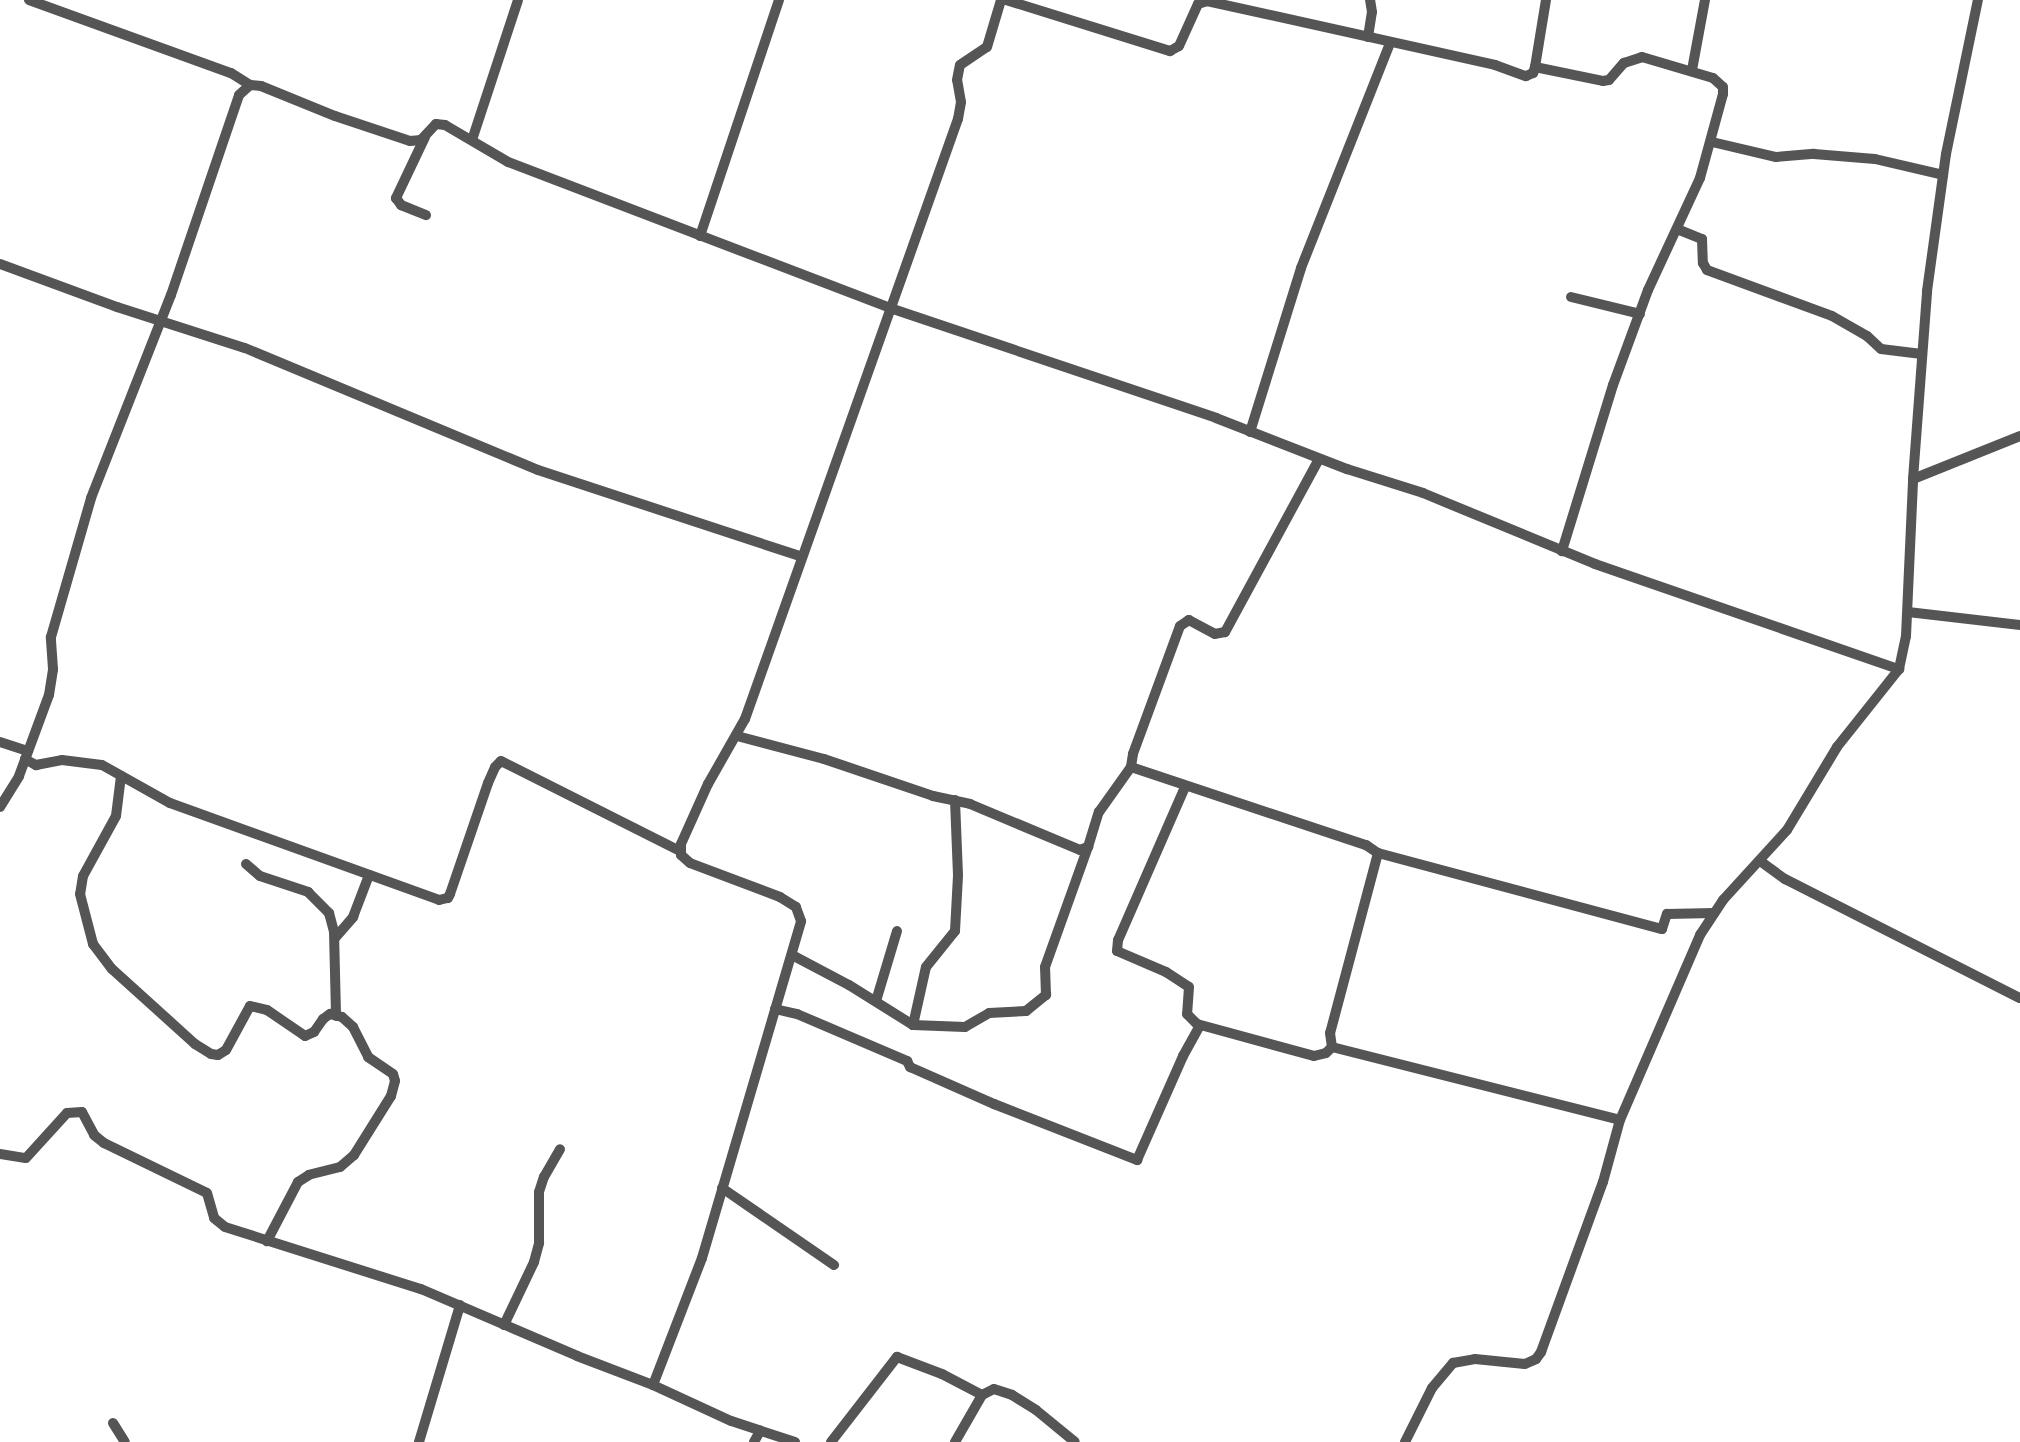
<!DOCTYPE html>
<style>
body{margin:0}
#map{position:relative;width:2020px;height:1442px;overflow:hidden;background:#fff;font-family:Rubik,sans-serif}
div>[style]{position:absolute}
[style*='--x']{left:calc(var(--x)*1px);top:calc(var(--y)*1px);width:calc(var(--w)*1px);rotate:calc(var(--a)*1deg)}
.minor>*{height:10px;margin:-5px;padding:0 5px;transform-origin:5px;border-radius:5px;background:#555}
span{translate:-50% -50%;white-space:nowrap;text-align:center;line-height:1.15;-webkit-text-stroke:5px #fff;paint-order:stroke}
</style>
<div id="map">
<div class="minor">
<i style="--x:29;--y:0;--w:215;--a:19.9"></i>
<i style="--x:231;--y:73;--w:22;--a:32"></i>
<i style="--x:1006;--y:0;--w:172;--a:17.3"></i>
<i style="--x:1170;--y:51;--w:10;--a:-29"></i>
<i style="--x:1179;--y:46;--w:46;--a:-65.7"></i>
<i style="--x:1198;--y:4;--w:9;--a:-18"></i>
<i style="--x:1207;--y:1;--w:295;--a:12.5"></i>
<i style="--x:1495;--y:65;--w:33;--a:20"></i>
<i style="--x:1526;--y:76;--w:8;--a:-23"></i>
<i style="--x:1533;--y:73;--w:6;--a:-72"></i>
<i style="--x:1535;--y:67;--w:68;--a:-80.7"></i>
<i style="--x:1368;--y:37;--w:25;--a:-81"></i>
<i style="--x:1372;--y:12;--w:12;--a:-99"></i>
<i style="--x:1535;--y:67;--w:69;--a:11.6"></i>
<i style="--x:1603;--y:81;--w:6;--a:-9"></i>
<i style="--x:1609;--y:80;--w:23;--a:-49"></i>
<i style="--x:1624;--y:63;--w:19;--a:-18"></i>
<i style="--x:1642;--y:57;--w:74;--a:16.5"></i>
<i style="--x:1713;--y:78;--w:13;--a:42"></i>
<i style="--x:1723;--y:87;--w:7;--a:90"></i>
<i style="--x:1723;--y:94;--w:87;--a:105.3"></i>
<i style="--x:1700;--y:178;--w:123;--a:114.9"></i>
<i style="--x:1648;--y:290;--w:101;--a:110.2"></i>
<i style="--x:1613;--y:385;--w:174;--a:107.1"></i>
<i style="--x:1692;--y:70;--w:71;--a:-79.5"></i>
<i style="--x:425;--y:137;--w:68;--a:115.4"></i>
<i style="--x:396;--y:198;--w:9;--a:54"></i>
<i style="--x:401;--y:205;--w:27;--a:22"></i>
<i style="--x:472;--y:140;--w:147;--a:-71.8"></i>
<i style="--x:1712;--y:142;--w:66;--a:13.2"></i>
<i style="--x:1776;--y:157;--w:38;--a:-5"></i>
<i style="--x:1814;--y:154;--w:61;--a:4.7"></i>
<i style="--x:1875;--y:159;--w:70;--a:13.2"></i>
<i style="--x:1677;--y:229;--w:27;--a:22"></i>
<i style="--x:1702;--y:239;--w:24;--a:88"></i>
<i style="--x:1703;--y:263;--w:8;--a:60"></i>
<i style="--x:1707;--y:270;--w:133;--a:20.2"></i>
<i style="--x:1832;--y:316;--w:40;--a:29.7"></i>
<i style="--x:1867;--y:336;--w:19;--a:43"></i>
<i style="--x:1881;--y:349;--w:41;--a:7"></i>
<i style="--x:700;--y:236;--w:249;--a:-71.5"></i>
<i style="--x:0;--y:264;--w:125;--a:20.2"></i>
<i style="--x:117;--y:307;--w:134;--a:17.8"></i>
<i style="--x:245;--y:348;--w:317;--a:22.6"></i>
<i style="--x:538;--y:470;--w:278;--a:18.2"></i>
<i style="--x:1571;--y:297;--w:71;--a:13.8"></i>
<i style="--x:1250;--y:432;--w:172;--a:-72.7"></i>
<i style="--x:1301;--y:268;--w:242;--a:-68.4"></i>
<i style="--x:1319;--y:459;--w:197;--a:118.5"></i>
<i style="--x:1225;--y:632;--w:10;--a:169"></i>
<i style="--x:1215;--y:634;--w:30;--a:-152"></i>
<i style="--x:1189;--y:620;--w:11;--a:146"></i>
<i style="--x:1180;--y:626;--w:136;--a:110.2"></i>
<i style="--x:1133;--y:754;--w:13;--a:99"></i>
<i style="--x:1131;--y:767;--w:248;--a:18.4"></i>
<i style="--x:1366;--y:845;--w:14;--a:34"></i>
<i style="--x:1378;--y:853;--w:186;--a:104.9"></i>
<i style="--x:1330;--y:1033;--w:14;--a:82"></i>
<i style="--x:1332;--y:1047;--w:297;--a:14.2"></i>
<i style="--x:1913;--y:479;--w:115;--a:-21.9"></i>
<i style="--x:1908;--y:612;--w:113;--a:6.6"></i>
<i style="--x:737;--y:736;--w:90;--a:14.8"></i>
<i style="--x:824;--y:759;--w:115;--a:18.7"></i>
<i style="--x:933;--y:796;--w:38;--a:12"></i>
<i style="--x:970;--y:804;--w:119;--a:22.7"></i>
<i style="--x:1080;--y:850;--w:9;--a:-21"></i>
<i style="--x:1088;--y:847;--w:37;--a:-73"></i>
<i style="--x:1099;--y:812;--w:55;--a:-54.6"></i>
<i style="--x:0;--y:742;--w:29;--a:18"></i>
<i style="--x:25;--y:759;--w:13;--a:29"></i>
<i style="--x:36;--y:765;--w:26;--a:-11"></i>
<i style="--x:62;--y:760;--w:40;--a:7.1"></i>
<i style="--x:102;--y:765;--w:78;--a:29.2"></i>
<i style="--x:170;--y:803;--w:286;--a:19.8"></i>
<i style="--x:439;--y:900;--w:9;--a:-13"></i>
<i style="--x:448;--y:898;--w:4;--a:-63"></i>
<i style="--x:450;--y:894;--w:117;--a:-71.1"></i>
<i style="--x:488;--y:783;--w:17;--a:-66"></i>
<i style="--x:495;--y:767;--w:8;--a:-45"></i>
<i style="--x:501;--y:761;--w:200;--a:26.7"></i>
<i style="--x:121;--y:776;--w:40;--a:97.1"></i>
<i style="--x:116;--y:816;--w:68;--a:118.8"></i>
<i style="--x:83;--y:876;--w:18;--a:99"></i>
<i style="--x:80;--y:894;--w:52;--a:75.4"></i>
<i style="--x:93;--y:944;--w:31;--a:53"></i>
<i style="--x:112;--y:969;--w:112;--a:42.1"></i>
<i style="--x:195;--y:1044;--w:19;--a:32"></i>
<i style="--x:211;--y:1054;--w:7;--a:8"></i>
<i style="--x:218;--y:1055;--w:9;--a:-32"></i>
<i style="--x:226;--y:1050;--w:50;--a:-61.4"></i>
<i style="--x:250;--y:1006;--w:17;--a:13"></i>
<i style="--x:267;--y:1010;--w:46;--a:34.4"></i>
<i style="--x:305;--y:1036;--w:10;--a:-24"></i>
<i style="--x:314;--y:1032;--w:16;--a:-55"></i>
<i style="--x:323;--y:1019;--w:9;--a:-36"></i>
<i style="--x:330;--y:1014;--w:12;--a:14"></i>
<i style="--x:342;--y:1017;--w:15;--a:42"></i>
<i style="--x:353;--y:1027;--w:34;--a:63"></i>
<i style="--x:368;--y:1057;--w:30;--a:34"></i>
<i style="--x:393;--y:1074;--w:7;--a:74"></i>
<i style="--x:395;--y:1081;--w:16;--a:105"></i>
<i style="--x:391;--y:1096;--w:70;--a:122.1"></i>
<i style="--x:354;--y:1155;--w:18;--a:139"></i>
<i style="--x:340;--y:1167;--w:32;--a:166"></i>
<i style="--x:309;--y:1175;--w:13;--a:148"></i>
<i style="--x:298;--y:1182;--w:67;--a:117.7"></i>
<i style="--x:1185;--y:787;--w:167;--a:113.6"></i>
<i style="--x:1118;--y:940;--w:11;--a:95"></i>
<i style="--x:1117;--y:951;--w:53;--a:23.2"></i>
<i style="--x:1166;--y:972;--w:27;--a:33"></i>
<i style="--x:1189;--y:987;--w:27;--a:94"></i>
<i style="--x:1187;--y:1014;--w:14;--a:45"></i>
<i style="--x:1197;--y:1024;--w:121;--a:15.3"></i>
<i style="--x:1314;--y:1056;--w:12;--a:-14"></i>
<i style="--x:1326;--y:1053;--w:8;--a:-45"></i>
<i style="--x:0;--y:807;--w:36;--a:-58"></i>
<i style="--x:19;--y:776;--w:86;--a:-69.7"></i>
<i style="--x:49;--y:695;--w:26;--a:-81"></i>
<i style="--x:53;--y:669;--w:32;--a:-94"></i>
<i style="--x:51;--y:637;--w:145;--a:-73.9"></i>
<i style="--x:91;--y:498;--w:218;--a:-68.5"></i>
<i style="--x:171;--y:295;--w:211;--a:-71.2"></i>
<i style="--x:239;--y:95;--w:15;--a:-42"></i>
<i style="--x:250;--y:85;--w:11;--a:5"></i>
<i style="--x:261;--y:86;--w:80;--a:22.1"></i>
<i style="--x:335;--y:116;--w:79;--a:18.4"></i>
<i style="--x:410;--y:141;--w:11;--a:-5"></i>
<i style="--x:421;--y:140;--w:22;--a:-47"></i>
<i style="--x:436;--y:124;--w:9;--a:6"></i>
<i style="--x:445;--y:125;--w:73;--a:30.4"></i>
<i style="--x:508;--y:162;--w:409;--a:20.9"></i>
<i style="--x:890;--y:308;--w:344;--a:18.6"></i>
<i style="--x:1216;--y:418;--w:141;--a:21.3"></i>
<i style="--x:1347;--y:469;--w:80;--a:17.5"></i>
<i style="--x:1423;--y:493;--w:186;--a:22.4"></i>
<i style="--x:1595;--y:564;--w:322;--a:19.1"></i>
<i style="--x:1378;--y:853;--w:294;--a:15"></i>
<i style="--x:1662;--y:929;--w:16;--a:-72"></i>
<i style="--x:1667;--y:914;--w:47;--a:-1.2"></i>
<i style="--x:1760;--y:861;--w:31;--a:36"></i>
<i style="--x:1785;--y:879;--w:263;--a:26.9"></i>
<i style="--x:246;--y:864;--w:18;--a:41"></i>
<i style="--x:260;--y:876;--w:51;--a:18.4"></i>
<i style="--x:308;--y:892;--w:30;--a:45"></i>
<i style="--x:329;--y:913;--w:20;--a:75"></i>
<i style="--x:334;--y:932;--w:84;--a:88.6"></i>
<i style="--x:335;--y:938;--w:28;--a:-49"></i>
<i style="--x:353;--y:917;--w:45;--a:-69.1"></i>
<i style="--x:792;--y:955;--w:64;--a:27.8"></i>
<i style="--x:849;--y:985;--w:75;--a:32"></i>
<i style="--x:913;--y:1025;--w:52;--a:2.2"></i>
<i style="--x:965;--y:1027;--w:28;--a:-30"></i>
<i style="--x:989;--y:1013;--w:37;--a:-3"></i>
<i style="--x:1026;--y:1011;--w:26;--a:-39"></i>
<i style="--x:1046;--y:995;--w:28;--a:-92"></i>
<i style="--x:1045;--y:967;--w:127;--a:-70.3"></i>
<i style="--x:876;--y:1001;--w:73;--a:-73.3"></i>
<i style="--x:775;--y:1009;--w:23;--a:13"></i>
<i style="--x:797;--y:1014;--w:120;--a:23.1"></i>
<i style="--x:907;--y:1061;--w:7;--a:63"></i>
<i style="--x:910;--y:1067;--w:92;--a:23.8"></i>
<i style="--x:994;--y:1104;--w:154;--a:21.4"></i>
<i style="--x:1137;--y:1160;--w:114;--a:-66.1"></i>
<i style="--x:1183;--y:1056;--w:35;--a:-61"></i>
<i style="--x:913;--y:1025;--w:59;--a:-77.4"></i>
<i style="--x:926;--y:967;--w:46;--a:-51.1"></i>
<i style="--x:955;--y:931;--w:56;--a:-86.9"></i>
<i style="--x:958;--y:875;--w:75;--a:-92.3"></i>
<i style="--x:0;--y:1154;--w:26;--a:9"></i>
<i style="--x:26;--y:1158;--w:61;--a:-47.7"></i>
<i style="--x:67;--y:1113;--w:15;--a:-4"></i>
<i style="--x:82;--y:1112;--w:26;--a:62"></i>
<i style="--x:94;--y:1135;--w:13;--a:39"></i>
<i style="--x:104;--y:1143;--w:114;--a:25.9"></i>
<i style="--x:207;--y:1193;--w:26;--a:74"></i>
<i style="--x:214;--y:1218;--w:14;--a:39"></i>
<i style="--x:225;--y:1227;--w:206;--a:17.6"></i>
<i style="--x:421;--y:1289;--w:170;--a:23.2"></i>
<i style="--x:577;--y:1356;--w:81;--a:20.9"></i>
<i style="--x:722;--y:1188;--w:136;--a:34.5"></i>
<i style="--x:504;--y:1325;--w:70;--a:-64.5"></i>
<i style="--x:534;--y:1262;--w:20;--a:-75"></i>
<i style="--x:539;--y:1243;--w:51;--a:-90"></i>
<i style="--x:539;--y:1192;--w:16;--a:-72"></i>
<i style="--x:544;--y:1177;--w:32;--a:-60"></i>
<i style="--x:113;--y:1423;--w:22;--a:58"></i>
<i style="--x:419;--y:1442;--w:143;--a:-73.3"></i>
<i style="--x:754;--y:1442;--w:13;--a:-61"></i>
<i style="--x:795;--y:1442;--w:67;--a:-161.8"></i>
<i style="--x:731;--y:1421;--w:86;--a:-155.2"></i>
<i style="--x:653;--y:1385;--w:136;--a:-68.9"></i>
<i style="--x:702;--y:1258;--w:351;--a:-73.6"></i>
<i style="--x:801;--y:921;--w:15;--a:-110"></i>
<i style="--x:796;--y:907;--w:19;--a:-148"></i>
<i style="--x:780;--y:897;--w:96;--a:-159.3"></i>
<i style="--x:690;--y:863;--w:12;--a:-138"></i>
<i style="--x:681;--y:855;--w:11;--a:-90"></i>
<i style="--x:681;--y:844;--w:66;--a:-65.8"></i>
<i style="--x:708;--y:784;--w:75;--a:-60.4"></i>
<i style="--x:745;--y:719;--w:637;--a:-70.46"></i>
<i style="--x:958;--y:119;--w:17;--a:-80"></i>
<i style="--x:961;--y:102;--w:22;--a:-100"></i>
<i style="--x:957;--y:80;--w:15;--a:-79"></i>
<i style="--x:960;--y:65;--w:32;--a:-34"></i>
<i style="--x:987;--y:47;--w:49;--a:-73.4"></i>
<i style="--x:831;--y:1442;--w:108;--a:-52.2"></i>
<i style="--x:897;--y:1357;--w:48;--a:20.7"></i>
<i style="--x:942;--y:1374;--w:45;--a:27.7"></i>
<i style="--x:955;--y:1442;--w:54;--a:-60.1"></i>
<i style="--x:982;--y:1395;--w:13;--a:-27"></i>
<i style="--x:994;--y:1389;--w:19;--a:18"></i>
<i style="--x:1012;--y:1395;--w:28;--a:32"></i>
<i style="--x:1036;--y:1410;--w:50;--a:39.4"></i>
<i style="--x:1405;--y:1442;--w:60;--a:-63.4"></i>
<i style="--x:1432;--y:1388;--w:33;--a:-50"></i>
<i style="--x:1453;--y:1363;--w:22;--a:-10"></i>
<i style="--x:1475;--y:1359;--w:50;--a:5.7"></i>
<i style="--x:1525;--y:1364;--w:12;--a:-24"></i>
<i style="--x:1536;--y:1359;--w:9;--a:-54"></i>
<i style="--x:1541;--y:1352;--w:181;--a:-70"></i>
<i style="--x:1603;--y:1182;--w:64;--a:-74.7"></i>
<i style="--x:1620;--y:1120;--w:202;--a:-66.6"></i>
<i style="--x:1700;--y:935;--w:42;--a:-56.7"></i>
<i style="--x:1723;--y:900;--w:95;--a:-47.6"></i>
<i style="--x:1787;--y:830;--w:97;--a:-58.9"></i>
<i style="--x:1837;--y:747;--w:100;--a:-51.5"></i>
<i style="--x:1899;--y:669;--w:34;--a:-78"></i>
<i style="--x:1906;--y:636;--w:157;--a:-87.4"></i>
<i style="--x:1913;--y:479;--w:189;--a:-85.7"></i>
<i style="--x:1927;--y:291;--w:138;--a:-82.1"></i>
<i style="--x:1946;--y:154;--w:157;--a:-78.3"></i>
</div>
</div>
